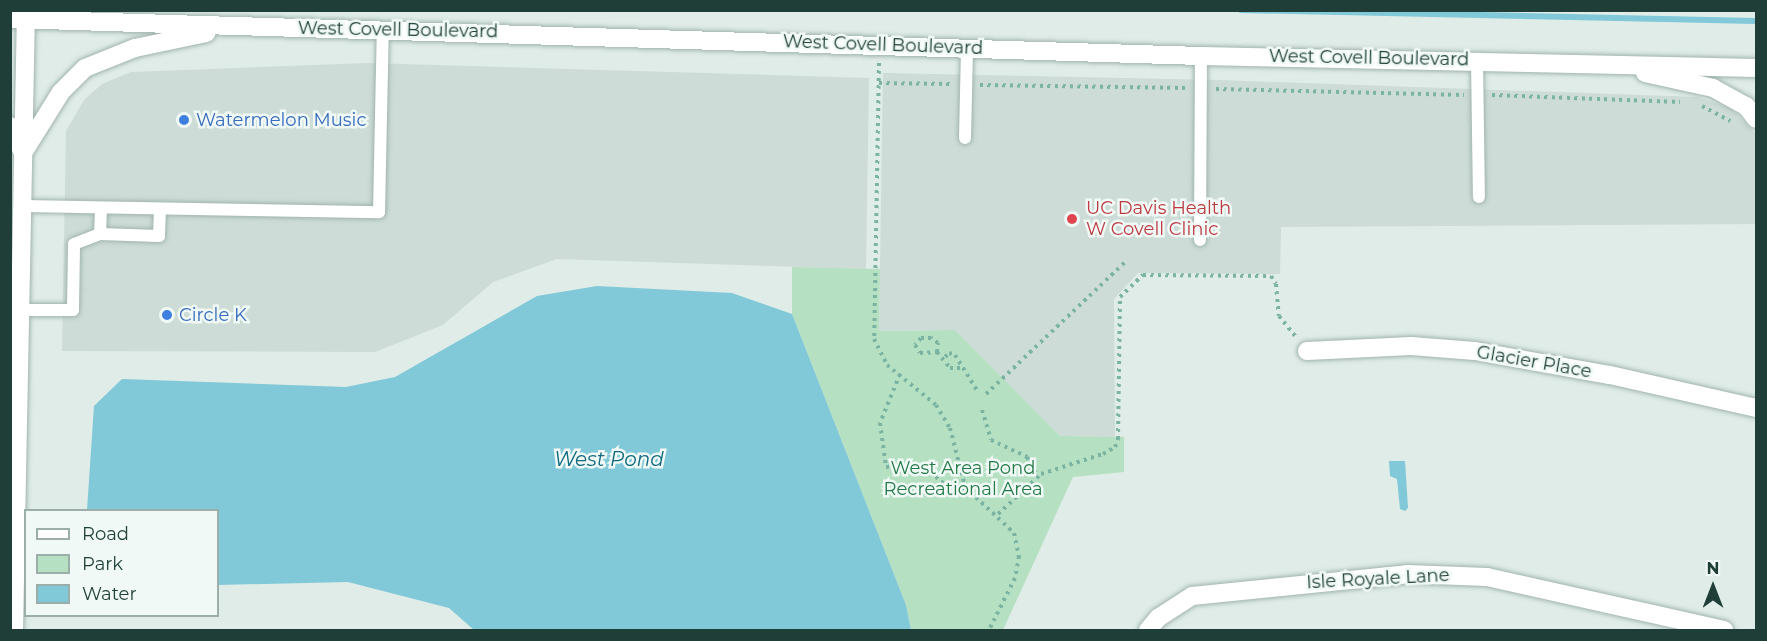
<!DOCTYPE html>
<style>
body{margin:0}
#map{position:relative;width:1767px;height:641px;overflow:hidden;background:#dfece7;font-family:Montserrat,sans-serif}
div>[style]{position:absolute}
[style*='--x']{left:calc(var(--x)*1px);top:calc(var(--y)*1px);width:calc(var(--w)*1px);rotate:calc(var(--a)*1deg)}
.built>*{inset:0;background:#cddcd6}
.green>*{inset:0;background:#b6e0c2}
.water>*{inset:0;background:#81c8d8}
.stream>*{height:6px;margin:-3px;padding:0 3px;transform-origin:3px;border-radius:3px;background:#81c8d8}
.path>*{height:4px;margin-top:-2px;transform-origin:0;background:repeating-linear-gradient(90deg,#7cb4a4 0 3px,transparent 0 7.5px)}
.roads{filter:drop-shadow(0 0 2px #a1b4af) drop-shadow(0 0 2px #a1b4af)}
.service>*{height:12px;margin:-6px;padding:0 6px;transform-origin:6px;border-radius:6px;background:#fff}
.minor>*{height:18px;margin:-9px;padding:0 9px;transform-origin:9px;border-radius:9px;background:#fff}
.tertiary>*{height:18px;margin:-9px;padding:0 9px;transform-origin:9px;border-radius:9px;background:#fff}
.secondary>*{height:18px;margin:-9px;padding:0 9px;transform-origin:9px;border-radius:9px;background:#fff}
.dots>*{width:16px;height:16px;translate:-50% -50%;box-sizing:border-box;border:3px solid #f0f9f5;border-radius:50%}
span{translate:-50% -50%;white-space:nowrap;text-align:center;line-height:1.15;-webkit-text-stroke:5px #f0f9f5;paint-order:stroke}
.street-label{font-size:18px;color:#1e3e37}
.shop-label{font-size:18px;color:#366cbe}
.left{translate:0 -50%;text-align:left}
.health-label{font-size:18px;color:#be3a42}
.park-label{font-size:18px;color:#247a48}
.water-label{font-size:20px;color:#126b81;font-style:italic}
.frame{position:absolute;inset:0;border:12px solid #1e3e37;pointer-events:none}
.legend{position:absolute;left:24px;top:509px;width:195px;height:108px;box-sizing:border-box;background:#f0f9f5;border:2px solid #9caea9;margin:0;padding:8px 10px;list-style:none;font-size:18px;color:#1e3e37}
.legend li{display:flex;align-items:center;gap:12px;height:30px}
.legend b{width:30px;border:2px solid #9caea9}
.north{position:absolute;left:1683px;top:557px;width:60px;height:60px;-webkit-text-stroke:4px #f0f9f5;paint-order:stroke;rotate:0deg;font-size:16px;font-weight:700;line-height:24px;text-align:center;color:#1e3e37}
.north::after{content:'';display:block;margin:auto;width:21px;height:27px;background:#1e3e37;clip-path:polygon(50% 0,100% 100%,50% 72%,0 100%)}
</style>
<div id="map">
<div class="built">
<i style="clip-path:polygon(368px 63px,869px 78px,866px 269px,557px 259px,493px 282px,443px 325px,375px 352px,62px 351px,66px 131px,84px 100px,102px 84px,131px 72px)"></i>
<i style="clip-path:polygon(883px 73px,1218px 80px,1697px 97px,1730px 108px,1756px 134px,1756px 224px,1281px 227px,1280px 274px,1138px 273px,1114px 299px,1115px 437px,1060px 436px,955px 330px,879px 331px)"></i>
</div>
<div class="green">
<i style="clip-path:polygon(792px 267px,880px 269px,879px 331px,955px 330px,1060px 436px,1124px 437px,1124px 472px,1073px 477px,1003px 630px,911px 630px,906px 605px,792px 314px)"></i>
</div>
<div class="water">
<i style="clip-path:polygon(597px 286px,732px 293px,792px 314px,906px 605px,911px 630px,474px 630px,449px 608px,348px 582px,218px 585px,218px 510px,87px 510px,94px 406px,122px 379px,346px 387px,395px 377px,537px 296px)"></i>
<i style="clip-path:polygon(1389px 461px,1405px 461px,1408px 508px,1405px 511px,1400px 509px,1397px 479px,1390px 476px)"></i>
</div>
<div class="stream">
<i style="--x:1241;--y:10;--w:515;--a:1.22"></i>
</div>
<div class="path">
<i style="--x:879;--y:63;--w:276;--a:91"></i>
<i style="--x:874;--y:339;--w:29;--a:63"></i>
<i style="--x:887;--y:365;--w:63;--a:39.2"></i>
<i style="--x:936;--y:405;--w:27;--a:59"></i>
<i style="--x:950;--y:428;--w:61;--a:75.7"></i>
<i style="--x:965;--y:487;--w:67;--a:43.2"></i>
<i style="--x:1014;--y:533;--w:24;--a:78"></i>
<i style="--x:1019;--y:556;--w:22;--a:100"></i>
<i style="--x:1015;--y:578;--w:58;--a:116.6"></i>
<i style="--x:879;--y:83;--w:72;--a:0.8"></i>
<i style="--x:980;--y:85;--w:208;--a:0.8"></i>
<i style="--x:1216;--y:89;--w:248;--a:1.4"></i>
<i style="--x:1492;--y:95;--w:188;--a:2.1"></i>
<i style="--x:1702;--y:106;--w:32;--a:28"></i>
<i style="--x:937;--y:352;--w:9;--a:-84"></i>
<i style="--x:938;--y:343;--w:9;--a:-144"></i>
<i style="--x:931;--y:338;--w:10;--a:180"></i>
<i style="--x:921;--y:338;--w:9;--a:131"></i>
<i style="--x:915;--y:345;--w:9;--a:58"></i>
<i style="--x:920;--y:353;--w:17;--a:-3"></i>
<i style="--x:937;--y:352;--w:21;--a:51"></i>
<i style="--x:950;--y:368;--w:10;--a:0"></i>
<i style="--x:945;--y:357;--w:6;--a:-45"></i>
<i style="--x:949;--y:353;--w:6;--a:18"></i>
<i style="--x:955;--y:355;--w:44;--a:58.1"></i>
<i style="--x:900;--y:374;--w:53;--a:112.2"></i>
<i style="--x:880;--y:423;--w:44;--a:82.2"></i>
<i style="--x:886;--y:467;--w:29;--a:-6"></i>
<i style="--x:915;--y:464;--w:17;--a:24"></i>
<i style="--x:931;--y:471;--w:15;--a:48"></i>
<i style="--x:941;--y:482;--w:27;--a:15"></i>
<i style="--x:986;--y:394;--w:192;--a:-43.5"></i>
<i style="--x:982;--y:410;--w:31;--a:73"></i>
<i style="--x:991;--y:440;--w:40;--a:25"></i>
<i style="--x:1027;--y:457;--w:23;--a:61"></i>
<i style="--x:998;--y:514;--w:59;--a:-42.9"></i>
<i style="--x:1041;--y:474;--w:65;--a:-17.9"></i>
<i style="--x:1103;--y:454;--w:14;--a:-30"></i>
<i style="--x:1115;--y:447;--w:9;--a:-69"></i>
<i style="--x:1118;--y:439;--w:142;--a:-89.2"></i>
<i style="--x:1120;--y:297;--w:32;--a:-44"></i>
<i style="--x:1143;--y:275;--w:128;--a:0.4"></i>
<i style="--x:1271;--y:276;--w:9;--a:58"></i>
<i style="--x:1276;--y:284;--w:32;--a:85"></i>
<i style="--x:1279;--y:316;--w:27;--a:51"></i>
</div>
<div class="roads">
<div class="service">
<i style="--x:1477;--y:60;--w:137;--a:89.2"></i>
<i style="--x:965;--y:138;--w:91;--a:-88.7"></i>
<i style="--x:23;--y:206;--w:356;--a:1"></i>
<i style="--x:379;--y:212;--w:184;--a:-88.8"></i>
<i style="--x:101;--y:208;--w:26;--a:92"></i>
<i style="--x:100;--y:234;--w:59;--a:1.9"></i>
<i style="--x:159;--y:236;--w:27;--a:-88"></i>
<i style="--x:1200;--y:240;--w:184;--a:-89.7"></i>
<i style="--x:20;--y:310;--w:53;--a:0"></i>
<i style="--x:73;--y:310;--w:66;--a:-89.1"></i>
<i style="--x:74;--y:244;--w:28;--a:-21"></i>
</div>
<div class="minor">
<i style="--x:1307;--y:351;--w:104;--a:-2.8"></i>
<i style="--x:1411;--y:346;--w:64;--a:4.5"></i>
<i style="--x:1475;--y:351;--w:137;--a:10.1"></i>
<i style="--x:1610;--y:375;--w:150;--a:12.7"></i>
<i style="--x:1148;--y:630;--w:16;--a:-50"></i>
<i style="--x:1158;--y:618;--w:40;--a:-32.9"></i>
<i style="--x:1192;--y:596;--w:216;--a:-5.8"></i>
<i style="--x:1407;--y:574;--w:80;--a:2.1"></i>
<i style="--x:1487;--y:577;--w:243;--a:12.6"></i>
</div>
<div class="tertiary">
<i style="--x:14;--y:630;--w:620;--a:-88.89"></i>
</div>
<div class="secondary">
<i style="--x:10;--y:19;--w:1192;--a:1.78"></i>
<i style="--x:1201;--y:56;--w:555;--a:1.24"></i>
<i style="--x:1645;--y:73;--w:70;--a:12.4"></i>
<i style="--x:1713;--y:88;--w:38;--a:29"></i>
<i style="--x:1746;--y:106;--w:16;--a:52"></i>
<i style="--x:10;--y:126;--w:30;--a:64"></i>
<i style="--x:23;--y:153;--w:72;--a:-58.1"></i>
<i style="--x:61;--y:92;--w:34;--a:-45"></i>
<i style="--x:85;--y:68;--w:54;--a:-21.8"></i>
<i style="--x:135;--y:48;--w:73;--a:-11.9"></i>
</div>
</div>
<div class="dots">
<i style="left:184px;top:120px;background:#3f7fe0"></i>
<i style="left:1072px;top:219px;background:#e0444e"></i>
<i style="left:167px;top:315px;background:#3f7fe0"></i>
</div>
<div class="street-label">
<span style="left:398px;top:30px;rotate:1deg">West Covell Boulevard</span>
<span style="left:883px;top:45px;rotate:2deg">West Covell Boulevard</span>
<span style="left:1369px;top:58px;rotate:1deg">West Covell Boulevard</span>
<span style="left:1534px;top:362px;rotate:10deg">Glacier Place</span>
<span style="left:1378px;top:579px;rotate:-3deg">Isle Royale Lane</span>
</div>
<div class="shop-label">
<span class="left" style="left:196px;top:120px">Watermelon Music</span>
<span class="left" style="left:179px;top:315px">Circle K</span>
</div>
<div class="health-label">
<span class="left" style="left:1086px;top:219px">UC Davis Health<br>W Covell Clinic</span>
</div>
<div class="park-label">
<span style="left:963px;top:479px">West Area Pond<br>Recreational Area</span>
</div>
<div class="water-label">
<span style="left:609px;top:459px">West Pond</span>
</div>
<div class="frame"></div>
<ul class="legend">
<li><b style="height:8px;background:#fff"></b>Road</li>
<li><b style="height:16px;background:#b6e0c2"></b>Park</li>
<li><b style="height:16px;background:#81c8d8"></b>Water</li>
</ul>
<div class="north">N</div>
</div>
